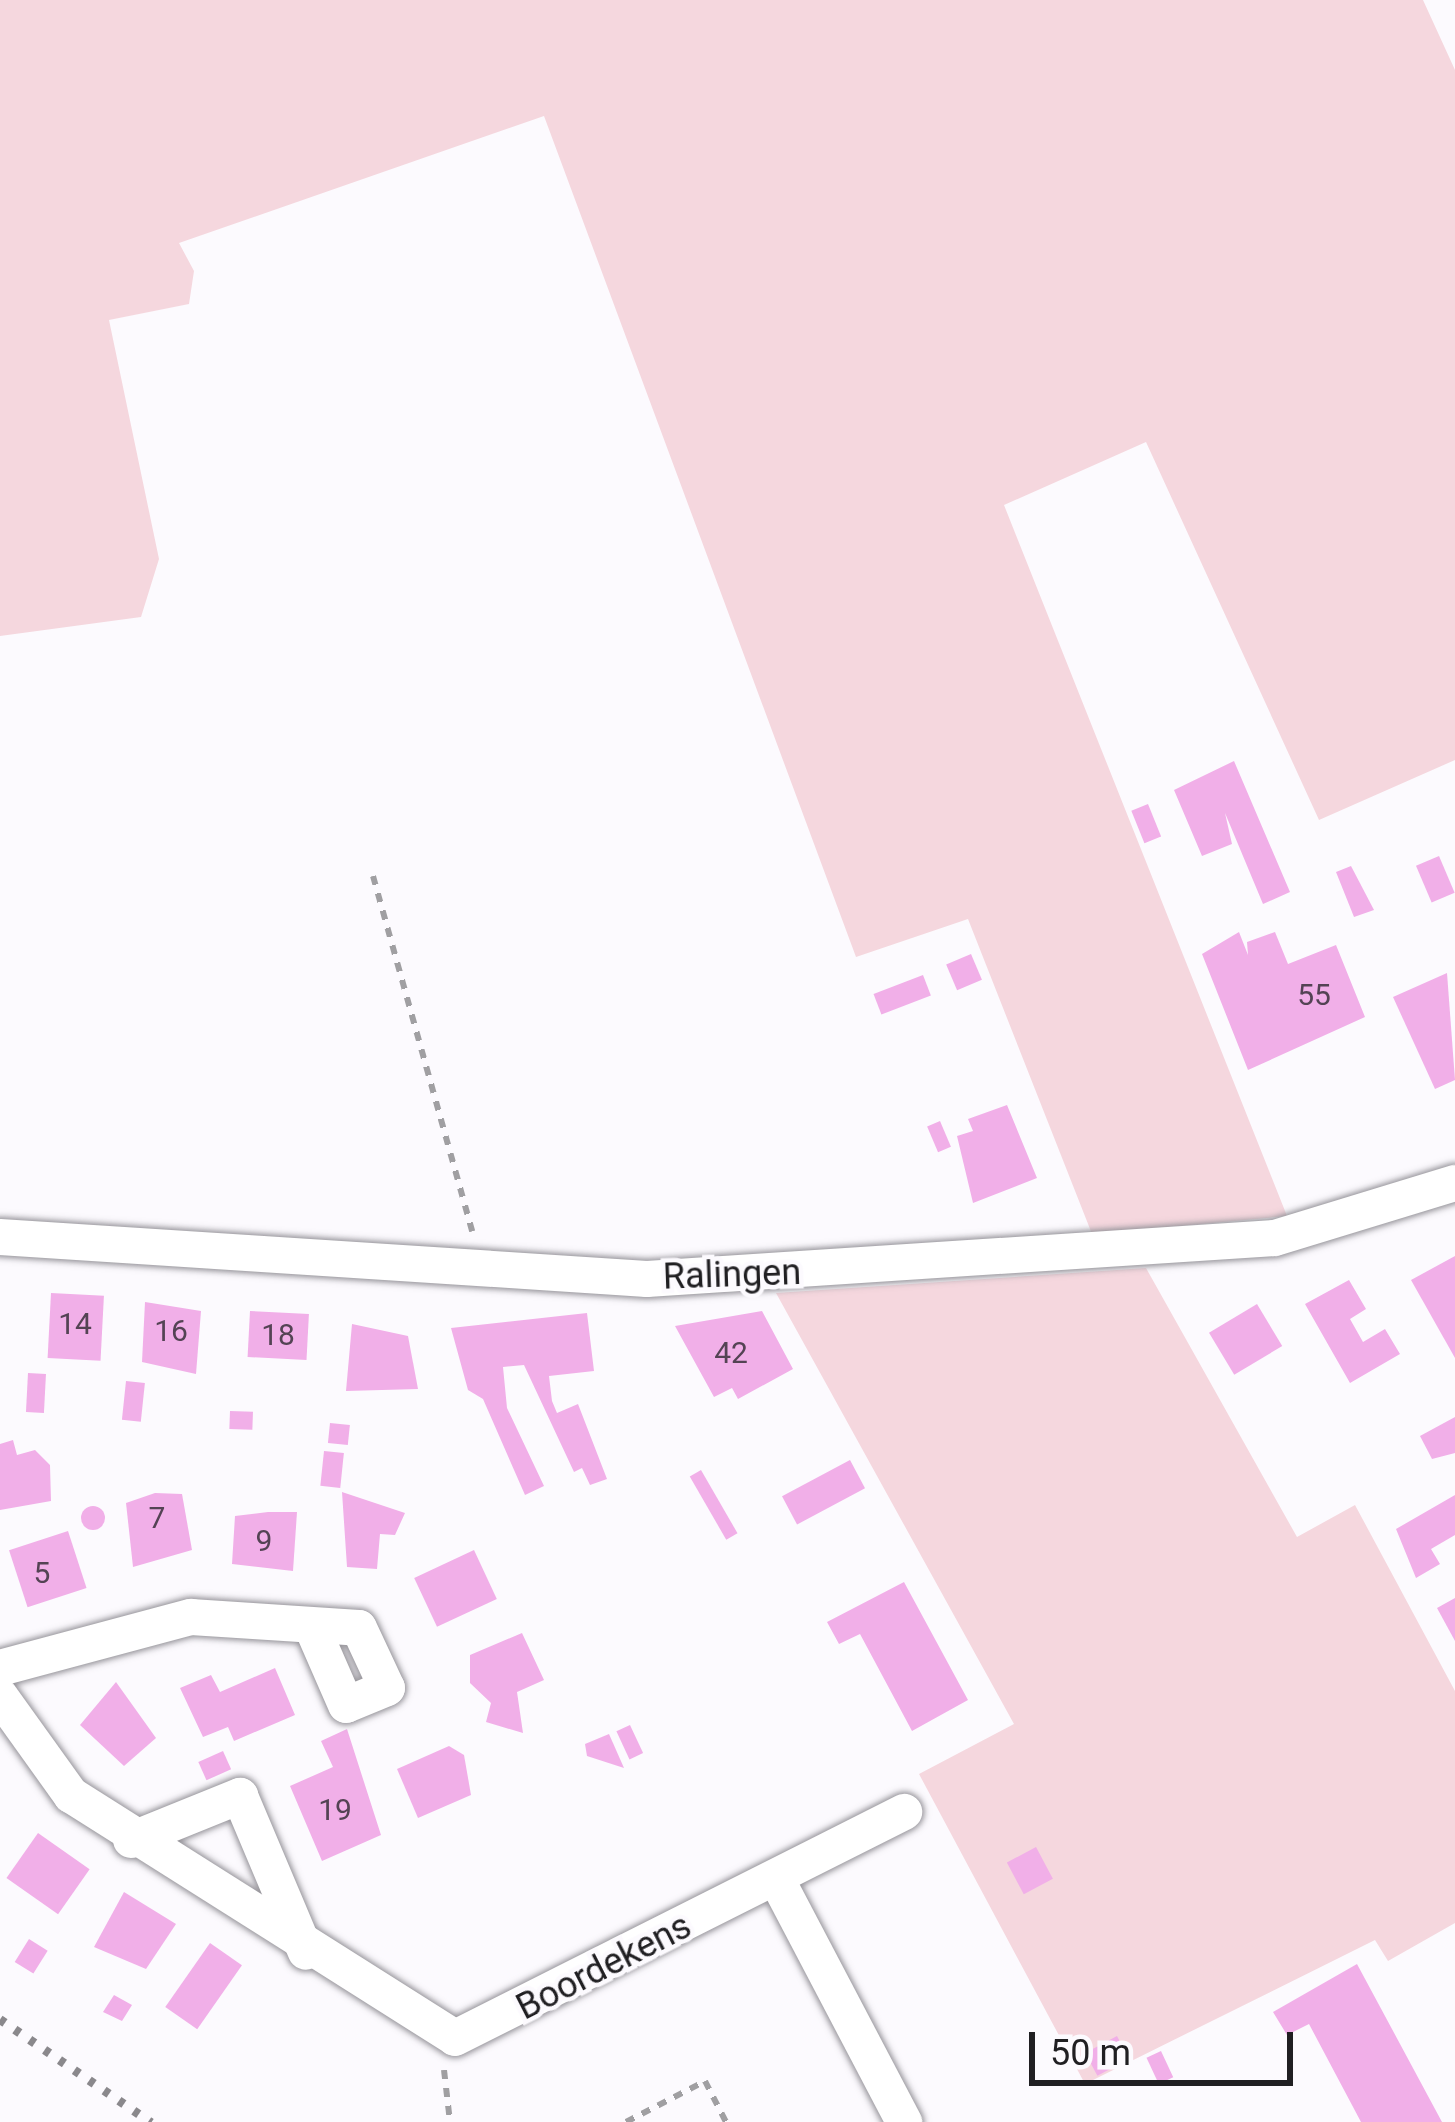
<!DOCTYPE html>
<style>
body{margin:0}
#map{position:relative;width:1455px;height:2122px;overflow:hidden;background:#fcfafe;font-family:Roboto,sans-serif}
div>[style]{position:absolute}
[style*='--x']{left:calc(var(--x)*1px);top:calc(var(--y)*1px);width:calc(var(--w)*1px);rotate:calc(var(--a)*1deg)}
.green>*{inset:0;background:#f5d7de}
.building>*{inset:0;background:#f1afe8;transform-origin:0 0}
.round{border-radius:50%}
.path>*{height:6px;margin-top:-3px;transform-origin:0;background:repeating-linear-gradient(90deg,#a09fa2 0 9px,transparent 0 18px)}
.roads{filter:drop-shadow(0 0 3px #97959b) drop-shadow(0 0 3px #97959b)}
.minor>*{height:36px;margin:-18px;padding:0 18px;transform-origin:18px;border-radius:18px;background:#fff}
.rail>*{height:9px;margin-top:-4.5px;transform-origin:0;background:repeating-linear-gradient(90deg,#8a888c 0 6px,transparent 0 18px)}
span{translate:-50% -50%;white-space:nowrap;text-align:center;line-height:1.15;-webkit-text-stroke:9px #fcfafe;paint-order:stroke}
.number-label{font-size:30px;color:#544354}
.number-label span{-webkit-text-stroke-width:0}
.street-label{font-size:36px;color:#201f22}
.scale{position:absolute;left:1029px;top:2032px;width:264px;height:54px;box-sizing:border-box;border:6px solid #201f22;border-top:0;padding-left:15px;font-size:36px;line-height:42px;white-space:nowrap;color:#201f22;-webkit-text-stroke:9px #fcfafe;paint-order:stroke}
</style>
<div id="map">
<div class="green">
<i style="clip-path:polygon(0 0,1423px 0,1455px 70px,1455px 760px,1319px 820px,1146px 442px,1004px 505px,1287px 1216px,1092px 1234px,968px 919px,856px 957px,544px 116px,179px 243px,194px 271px,189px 304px,109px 320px,159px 559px,141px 617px,0 636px)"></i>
<i style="clip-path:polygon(1146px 1268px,1297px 1537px,1355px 1505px,1455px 1691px,1455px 1923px,1388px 1961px,1375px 1940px,1085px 2084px,919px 1774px,1014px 1724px,776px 1293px)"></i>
</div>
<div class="building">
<i style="clip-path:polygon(1234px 761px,1290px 892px,1263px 904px,1225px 813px,1232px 844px,1202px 856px,1174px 790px)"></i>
<i style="left:1148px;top:804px;width:35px;height:18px;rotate:68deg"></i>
<i style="left:1439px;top:856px;width:40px;height:25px;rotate:67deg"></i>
<i style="clip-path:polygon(1351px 866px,1374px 910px,1354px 917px,1336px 872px)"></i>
<i style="clip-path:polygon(1239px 932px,1248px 955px,1247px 942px,1275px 932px,1288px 964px,1336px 945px,1365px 1017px,1248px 1070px,1202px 954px)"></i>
<i style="left:971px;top:954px;width:28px;height:27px;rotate:67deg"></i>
<i style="clip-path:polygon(1447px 973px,1455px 1080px,1435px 1089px,1393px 997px)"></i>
<i style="left:923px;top:975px;width:22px;height:53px;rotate:69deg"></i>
<i style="clip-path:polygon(1007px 1105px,1037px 1178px,973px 1203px,957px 1136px,973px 1131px,968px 1119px)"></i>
<i style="left:940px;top:1121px;width:28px;height:14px;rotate:67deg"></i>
<i style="clip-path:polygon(1455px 1256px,1455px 1358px,1411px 1280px)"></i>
<i style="clip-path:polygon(1349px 1280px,1366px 1309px,1350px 1319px,1363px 1342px,1385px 1329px,1400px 1354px,1350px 1383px,1305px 1304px)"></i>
<i style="left:51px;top:1293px;width:53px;height:65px;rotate:3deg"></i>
<i style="clip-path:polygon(145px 1302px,201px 1311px,196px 1374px,142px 1362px)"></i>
<i style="left:1257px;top:1304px;width:49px;height:56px;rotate:59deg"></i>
<i style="left:250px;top:1311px;width:59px;height:46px;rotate:3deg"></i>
<i style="clip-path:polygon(762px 1311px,793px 1369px,738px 1399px,732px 1388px,714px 1397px,675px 1326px)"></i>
<i style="clip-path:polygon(587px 1313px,594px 1371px,549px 1376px,552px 1401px,557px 1413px,578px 1404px,607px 1479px,590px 1485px,582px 1468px,574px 1472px,524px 1365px,503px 1367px,507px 1408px,544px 1486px,525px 1495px,483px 1399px,468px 1390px,451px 1328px)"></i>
<i style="clip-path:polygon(352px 1324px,408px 1336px,418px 1389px,346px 1391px)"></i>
<i style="left:28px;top:1373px;width:18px;height:39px;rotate:3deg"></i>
<i style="left:126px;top:1381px;width:19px;height:39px;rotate:6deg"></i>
<i style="left:230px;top:1411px;width:23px;height:18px;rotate:2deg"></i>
<i style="clip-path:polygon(1455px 1417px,1455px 1453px,1432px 1459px,1420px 1436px)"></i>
<i style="left:330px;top:1423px;width:20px;height:20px;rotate:6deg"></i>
<i style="clip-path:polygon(13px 1440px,17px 1455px,35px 1450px,50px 1465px,51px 1501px,0 1510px,0 1444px)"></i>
<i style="left:324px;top:1451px;width:20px;height:35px;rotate:6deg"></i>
<i style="left:850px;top:1460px;width:32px;height:77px;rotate:62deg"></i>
<i style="left:701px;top:1470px;width:73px;height:13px;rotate:60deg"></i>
<i style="clip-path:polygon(342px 1492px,405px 1513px,395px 1535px,380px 1534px,377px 1569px,347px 1567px)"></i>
<i style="clip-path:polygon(155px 1493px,182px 1494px,192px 1550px,133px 1567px,126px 1503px)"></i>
<i style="clip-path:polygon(1455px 1495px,1455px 1535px,1431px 1549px,1440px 1564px,1416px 1578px,1396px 1529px)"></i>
<i class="round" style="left:81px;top:1506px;width:24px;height:24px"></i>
<i style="clip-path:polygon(268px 1512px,297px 1512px,293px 1571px,232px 1564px,235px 1516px)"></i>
<i style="left:68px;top:1531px;width:60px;height:62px;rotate:72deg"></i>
<i style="left:474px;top:1550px;width:54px;height:66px;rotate:65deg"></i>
<i style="clip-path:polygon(904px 1582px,968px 1700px,912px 1731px,860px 1634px,839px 1644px,827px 1622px)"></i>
<i style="clip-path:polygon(1455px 1598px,1455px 1641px,1437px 1608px)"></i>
<i style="clip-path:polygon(522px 1633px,544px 1680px,517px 1692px,523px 1733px,486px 1722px,491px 1703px,470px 1683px,470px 1655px)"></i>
<i style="clip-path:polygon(275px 1668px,295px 1715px,234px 1741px,228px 1727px,203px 1737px,180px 1688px,211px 1675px,220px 1692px)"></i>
<i style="clip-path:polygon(116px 1682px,156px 1738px,124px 1766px,80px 1725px)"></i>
<i style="left:630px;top:1725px;width:31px;height:15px;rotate:65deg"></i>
<i style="clip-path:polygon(347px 1729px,381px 1835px,322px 1861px,290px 1786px,333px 1767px,321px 1741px)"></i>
<i style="clip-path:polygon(609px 1734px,624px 1768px,587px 1756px,585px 1744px)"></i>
<i style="clip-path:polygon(449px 1746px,464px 1755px,471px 1795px,418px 1818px,397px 1769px)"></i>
<i style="left:223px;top:1751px;width:20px;height:27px;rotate:66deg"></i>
<i style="left:38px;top:1833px;width:63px;height:55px;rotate:35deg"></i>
<i style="left:1036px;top:1847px;width:36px;height:33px;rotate:62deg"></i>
<i style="clip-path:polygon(124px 1892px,176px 1924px,146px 1969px,94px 1947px)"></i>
<i style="left:29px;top:1939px;width:22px;height:27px;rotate:32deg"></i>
<i style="left:210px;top:1943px;width:39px;height:78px;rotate:35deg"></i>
<i style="clip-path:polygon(1357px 1964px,1442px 2122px,1361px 2122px,1309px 2024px,1287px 2035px,1273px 2012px)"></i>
<i style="clip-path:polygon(114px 1995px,132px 2005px,122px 2021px,103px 2012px)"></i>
<i style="left:1117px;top:2036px;width:26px;height:36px;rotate:62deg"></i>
<i style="left:1161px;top:2051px;width:29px;height:16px;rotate:65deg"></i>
</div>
<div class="path">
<i style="--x:373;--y:876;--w:369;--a:74.4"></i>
<i style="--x:444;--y:2070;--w:52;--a:83.4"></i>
<i style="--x:626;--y:2122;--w:89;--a:-27.4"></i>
<i style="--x:705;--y:2081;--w:46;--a:62.9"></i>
</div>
<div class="roads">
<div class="minor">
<i style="--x:0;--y:1237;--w:648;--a:3.71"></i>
<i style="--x:647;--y:1279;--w:629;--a:-3.74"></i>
<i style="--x:1275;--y:1238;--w:188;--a:-17"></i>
<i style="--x:0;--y:1668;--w:198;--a:-15"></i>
<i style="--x:191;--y:1617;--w:168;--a:3.7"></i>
<i style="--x:359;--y:1628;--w:66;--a:65"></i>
<i style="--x:387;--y:1688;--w:44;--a:157.5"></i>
<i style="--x:346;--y:1705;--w:85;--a:-113.6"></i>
<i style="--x:0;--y:1696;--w:122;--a:54.4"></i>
<i style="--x:71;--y:1795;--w:454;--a:32.3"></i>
<i style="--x:455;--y:2038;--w:503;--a:-26.72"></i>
<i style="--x:131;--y:1840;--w:118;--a:-22"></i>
<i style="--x:240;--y:1796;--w:169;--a:67.1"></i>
<i style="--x:776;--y:1878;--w:276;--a:62.3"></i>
</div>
</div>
<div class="rail">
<i style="--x:0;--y:2019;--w:183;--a:34.3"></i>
</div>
<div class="number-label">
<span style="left:1314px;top:995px">55</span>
<span style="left:75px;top:1324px">14</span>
<span style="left:171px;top:1331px">16</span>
<span style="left:278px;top:1335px">18</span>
<span style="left:731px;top:1353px">42</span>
<span style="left:157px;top:1518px">7</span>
<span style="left:264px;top:1541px">9</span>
<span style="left:42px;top:1573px">5</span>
<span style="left:335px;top:1810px">19</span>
</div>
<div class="street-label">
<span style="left:732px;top:1275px;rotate:-2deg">Ralingen</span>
<span style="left:604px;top:1967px;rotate:-27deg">Boordekens</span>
</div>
<div class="scale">50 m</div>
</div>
